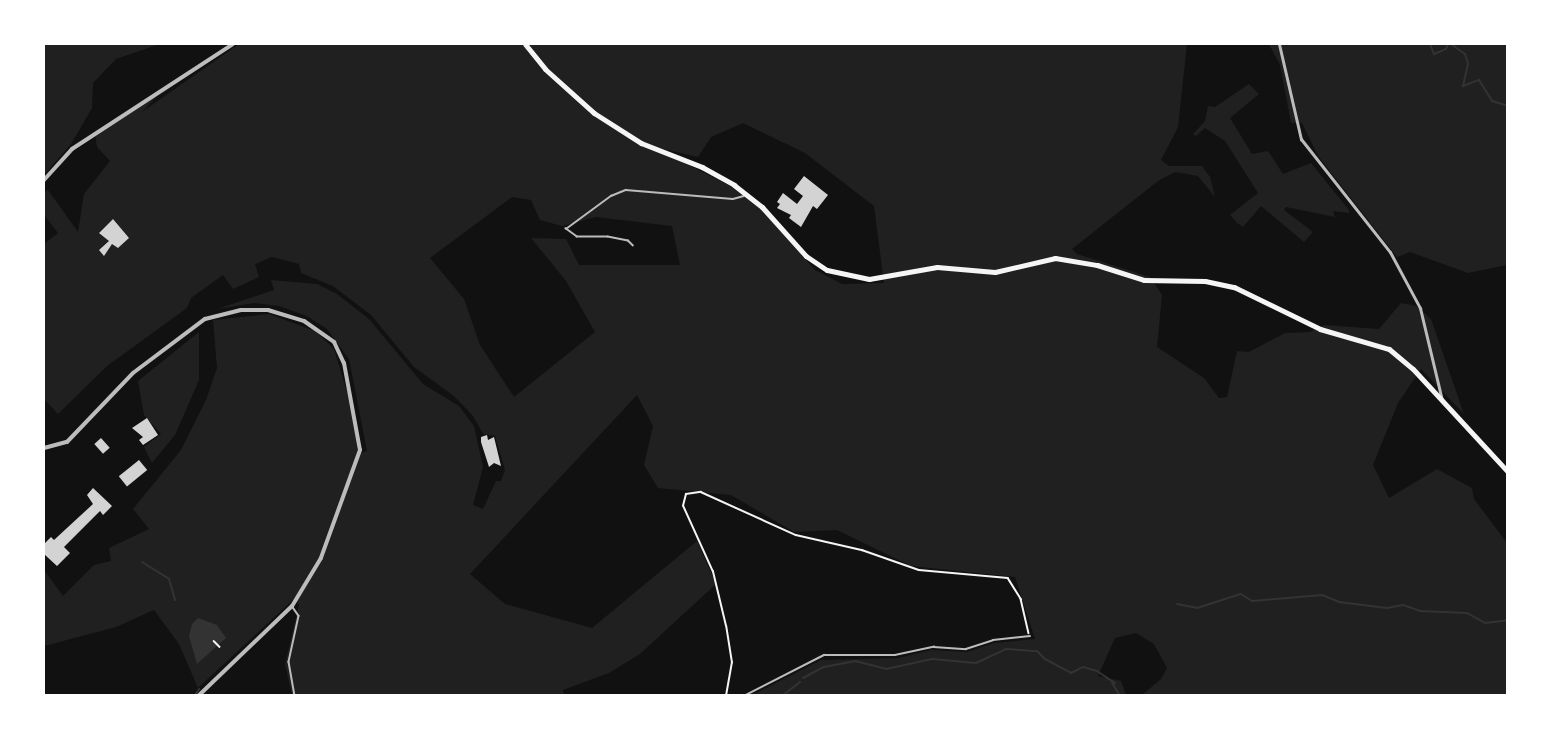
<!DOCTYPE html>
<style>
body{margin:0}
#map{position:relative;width:1551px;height:739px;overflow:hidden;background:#111;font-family:"Sofia Sans Condensed",sans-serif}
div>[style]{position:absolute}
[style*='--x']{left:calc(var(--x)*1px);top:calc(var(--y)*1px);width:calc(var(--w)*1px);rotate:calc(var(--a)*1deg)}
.green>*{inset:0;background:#202020}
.water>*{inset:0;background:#333}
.stream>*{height:2px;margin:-1px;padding:0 1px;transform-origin:1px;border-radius:1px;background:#333}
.building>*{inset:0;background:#d3d3d3;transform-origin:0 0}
.path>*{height:1.5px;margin:-0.75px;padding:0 0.75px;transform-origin:0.75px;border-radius:0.75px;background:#f5f5f5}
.service>*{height:1.5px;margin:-0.75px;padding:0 0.75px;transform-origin:0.75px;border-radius:0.75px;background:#bcbcbc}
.minor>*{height:3px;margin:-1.5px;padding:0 1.5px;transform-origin:1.5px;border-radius:1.5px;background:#bcbcbc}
.tertiary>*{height:4px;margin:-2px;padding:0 2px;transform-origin:2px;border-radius:2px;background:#bcbcbc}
.primary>*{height:5px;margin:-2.5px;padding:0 2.5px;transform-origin:2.5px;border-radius:2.5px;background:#f5f5f5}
span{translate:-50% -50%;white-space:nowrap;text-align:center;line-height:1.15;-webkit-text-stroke:6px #fff;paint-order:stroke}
.frame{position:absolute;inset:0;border:45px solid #fff;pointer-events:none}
</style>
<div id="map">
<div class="green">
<i style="clip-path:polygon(44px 44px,160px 44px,116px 59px,93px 83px,92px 108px,71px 144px,44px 175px)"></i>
<i style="clip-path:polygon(evenodd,239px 44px,1187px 44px,1178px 127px,1161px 160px,1169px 166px,1202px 166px,1210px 177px,1215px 197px,1198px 176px,1175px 172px,1158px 181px,1072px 249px,1077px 254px,1150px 277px,1162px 295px,1157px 347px,1204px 378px,1219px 398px,1227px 397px,1237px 351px,1249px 352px,1285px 333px,1310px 332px,1324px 325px,1379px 329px,1401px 303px,1416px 306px,1431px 319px,1464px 414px,1421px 369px,1398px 403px,1373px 465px,1389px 498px,1437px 469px,1472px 488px,1474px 499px,1507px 543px,1507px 695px,1142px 695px,1161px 679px,1167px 668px,1154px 644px,1136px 633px,1115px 638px,1098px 676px,1121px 681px,1126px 695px,752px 695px,821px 660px,899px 658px,931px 650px,967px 652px,994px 643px,1035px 639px,1015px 577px,911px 566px,837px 530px,794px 532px,731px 495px,658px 488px,644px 465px,653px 426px,637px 395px,470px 574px,505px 604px,592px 628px,697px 541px,716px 584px,640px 654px,609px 673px,563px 690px,564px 695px,292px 695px,285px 664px,299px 605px,295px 598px,198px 688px,179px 644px,154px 610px,116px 627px,44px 646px,44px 570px,63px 596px,94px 565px,111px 561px,109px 548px,149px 529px,133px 509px,181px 450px,206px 400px,217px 368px,213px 320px,269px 314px,315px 331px,334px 349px,351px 405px,358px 454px,367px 451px,349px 359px,327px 329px,307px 316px,279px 306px,254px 303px,217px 309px,274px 290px,271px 280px,317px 284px,337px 294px,369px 319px,423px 384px,459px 406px,474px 426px,483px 467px,473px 505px,483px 509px,496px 481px,501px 481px,505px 470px,495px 436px,483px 434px,473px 416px,454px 396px,414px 367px,371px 315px,333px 286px,301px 273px,299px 264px,272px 257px,255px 264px,259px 277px,233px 289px,223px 275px,191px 298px,187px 308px,107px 366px,58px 414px,44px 399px,44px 244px,58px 233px,44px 215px,44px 192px,48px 190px,78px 232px,84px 194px,110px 161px,97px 147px,95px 135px,162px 91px,142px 112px,239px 44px,743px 123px,805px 153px,874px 206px,884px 283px,842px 284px,815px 270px,748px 195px,651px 146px,698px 157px,711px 137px,743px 123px,239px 44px,512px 197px,531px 200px,540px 220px,562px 226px,596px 217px,672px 226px,680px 265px,579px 265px,566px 239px,531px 238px,566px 281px,595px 332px,514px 397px,480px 345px,464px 299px,430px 258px,512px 197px,239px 44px,113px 219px,129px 238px,118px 248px,99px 232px,113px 219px)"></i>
<i style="clip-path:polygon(1269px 44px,1507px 44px,1507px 265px,1468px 273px,1410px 252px,1397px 257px,1318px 156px,1302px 123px,1291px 123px,1280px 65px)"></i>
<i style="clip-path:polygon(1249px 84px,1259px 94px,1230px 118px,1252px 154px,1268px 151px,1283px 174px,1311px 163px,1349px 210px,1349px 213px,1333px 211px,1335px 217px,1286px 207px,1284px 210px,1313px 232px,1304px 242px,1261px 206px,1243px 227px,1237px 223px,1230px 215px,1258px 193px,1225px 141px,1205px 128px,1196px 136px,1193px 134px,1205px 121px,1208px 106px,1215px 107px)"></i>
<i style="clip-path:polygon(199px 332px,199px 380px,175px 435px,152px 463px,144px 447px,161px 434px,144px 415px,138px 381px)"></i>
</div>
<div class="water">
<i style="clip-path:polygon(198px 618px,217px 625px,226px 638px,197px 664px,189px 636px,192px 624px)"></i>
</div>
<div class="stream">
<i style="--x:1430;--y:44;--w:11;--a:68"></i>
<i style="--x:1434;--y:54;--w:13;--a:-23"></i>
<i style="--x:1446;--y:49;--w:5;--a:-68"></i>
<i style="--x:1451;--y:44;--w:17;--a:36"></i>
<i style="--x:1465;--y:54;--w:10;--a:73"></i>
<i style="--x:1468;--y:64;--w:23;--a:103"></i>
<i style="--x:1463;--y:86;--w:17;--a:-21"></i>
<i style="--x:1479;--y:80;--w:25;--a:58"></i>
<i style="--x:1492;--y:101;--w:17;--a:17"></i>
<i style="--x:142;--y:562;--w:32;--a:32"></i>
<i style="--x:169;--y:579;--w:22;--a:74"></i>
<i style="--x:1177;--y:604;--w:20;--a:11"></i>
<i style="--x:1197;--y:608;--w:46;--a:-17.7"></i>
<i style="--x:1241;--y:594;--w:13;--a:32"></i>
<i style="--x:1252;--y:601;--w:70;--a:-4.9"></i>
<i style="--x:1322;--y:595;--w:18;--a:22"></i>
<i style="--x:1339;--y:602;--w:48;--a:7.1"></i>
<i style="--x:1387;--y:608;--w:16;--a:-11"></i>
<i style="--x:1403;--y:605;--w:18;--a:19"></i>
<i style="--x:1420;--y:611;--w:47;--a:2.4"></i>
<i style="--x:1467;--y:613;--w:21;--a:29"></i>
<i style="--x:1485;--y:623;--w:23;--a:-7"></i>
<i style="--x:803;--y:678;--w:24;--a:-28"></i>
<i style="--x:824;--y:667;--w:32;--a:-11"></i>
<i style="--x:855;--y:661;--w:32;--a:14"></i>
<i style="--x:886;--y:669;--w:47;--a:-12.3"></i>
<i style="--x:932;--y:659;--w:44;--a:5.2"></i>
<i style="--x:976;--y:663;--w:33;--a:-25"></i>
<i style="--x:1006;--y:649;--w:31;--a:4"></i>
<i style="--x:1037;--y:651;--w:11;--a:45"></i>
<i style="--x:1045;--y:659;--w:30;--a:28"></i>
<i style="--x:1071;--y:673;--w:13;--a:-27"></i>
<i style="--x:1083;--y:667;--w:15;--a:16"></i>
<i style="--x:1097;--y:671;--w:22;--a:34"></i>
<i style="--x:1112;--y:683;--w:15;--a:58"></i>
<i style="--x:194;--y:696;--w:9;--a:-54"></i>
<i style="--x:782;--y:696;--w:23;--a:-38"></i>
</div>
<div class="building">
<i style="clip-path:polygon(804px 176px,828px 195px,817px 209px,813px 206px,801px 227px,789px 218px,791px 215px,777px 208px,780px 204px,777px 202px,783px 193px,797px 204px,803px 196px,794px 189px)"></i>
<i style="clip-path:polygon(113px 219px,129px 238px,118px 248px,112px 244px,104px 256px,99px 250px,109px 241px,99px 233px)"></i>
<i style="clip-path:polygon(147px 418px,158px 435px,143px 445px,139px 440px,143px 437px,132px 428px)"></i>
<i style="clip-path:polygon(487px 435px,488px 440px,494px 437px,501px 466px,494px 463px,489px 467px,481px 442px,481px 437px)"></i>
<i style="left:101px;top:438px;width:13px;height:9px;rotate:48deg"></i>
<i style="left:139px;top:460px;width:13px;height:26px;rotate:51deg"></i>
<i style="clip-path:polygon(93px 488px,112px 506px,103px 515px,100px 511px,64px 547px,70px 553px,57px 566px,44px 554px,44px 544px,51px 537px,54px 540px,93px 504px,87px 495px)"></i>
</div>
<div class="path">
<i style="--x:214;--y:641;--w:8;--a:45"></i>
<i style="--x:726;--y:696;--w:34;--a:-80"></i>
<i style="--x:732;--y:663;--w:37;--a:-99"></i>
<i style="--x:726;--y:626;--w:56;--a:-103.5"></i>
<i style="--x:713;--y:572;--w:72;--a:-114.4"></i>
<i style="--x:683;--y:506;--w:12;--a:-76"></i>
<i style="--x:686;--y:494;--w:15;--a:-8"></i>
<i style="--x:701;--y:492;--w:104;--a:24.4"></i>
<i style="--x:796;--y:535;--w:68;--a:12.8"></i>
<i style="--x:862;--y:550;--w:60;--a:19.3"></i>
<i style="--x:919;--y:570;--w:89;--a:5.1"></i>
<i style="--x:1008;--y:578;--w:25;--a:58"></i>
<i style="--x:1021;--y:599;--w:35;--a:77"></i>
</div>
<div class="service">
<i style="--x:633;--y:246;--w:7;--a:-135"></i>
<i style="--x:628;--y:241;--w:20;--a:-169"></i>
<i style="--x:608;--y:237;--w:31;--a:180"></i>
<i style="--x:577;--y:237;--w:14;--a:-144"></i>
<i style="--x:566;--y:229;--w:56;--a:-36.3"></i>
<i style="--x:611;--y:196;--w:16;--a:-22"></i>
<i style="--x:626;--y:190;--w:107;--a:4.8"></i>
<i style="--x:733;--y:199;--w:11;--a:-15"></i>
<i style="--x:292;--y:606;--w:12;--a:55"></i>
<i style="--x:299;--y:616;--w:47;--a:102.3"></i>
<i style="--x:289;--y:662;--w:35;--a:80"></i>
<i style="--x:744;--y:696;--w:90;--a:-27.1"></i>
<i style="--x:824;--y:655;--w:71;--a:0"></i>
<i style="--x:895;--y:655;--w:40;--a:-12"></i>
<i style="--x:934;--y:647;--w:32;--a:4"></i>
<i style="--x:966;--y:649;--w:28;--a:-18"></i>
<i style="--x:993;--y:640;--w:37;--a:-6"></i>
</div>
<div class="minor">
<i style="--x:1279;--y:44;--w:98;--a:77"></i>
<i style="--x:1301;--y:139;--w:144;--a:51.8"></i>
<i style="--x:1390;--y:252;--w:64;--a:61.8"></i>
<i style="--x:1420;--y:308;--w:95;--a:76.6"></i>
</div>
<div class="tertiary">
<i style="--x:44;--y:180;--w:42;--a:-47.9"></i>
<i style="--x:72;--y:149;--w:192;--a:-33.1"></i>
<i style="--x:44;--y:448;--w:24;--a:-15"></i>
<i style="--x:67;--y:442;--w:95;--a:-46.3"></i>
<i style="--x:133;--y:373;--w:90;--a:-36.9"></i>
<i style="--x:205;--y:319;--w:37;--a:-14"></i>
<i style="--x:241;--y:310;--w:27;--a:0"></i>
<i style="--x:268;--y:310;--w:38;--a:17"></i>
<i style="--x:304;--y:321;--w:37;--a:35"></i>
<i style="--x:334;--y:342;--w:23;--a:65"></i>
<i style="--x:344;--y:363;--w:88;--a:79.6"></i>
<i style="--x:360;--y:450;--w:115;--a:109.9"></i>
<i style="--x:321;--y:558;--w:56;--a:121.1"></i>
<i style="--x:292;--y:606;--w:130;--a:136.2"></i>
</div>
<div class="primary">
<i style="--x:525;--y:44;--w:32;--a:51"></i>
<i style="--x:545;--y:69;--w:66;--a:41.9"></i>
<i style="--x:594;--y:113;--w:56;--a:32.6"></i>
<i style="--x:641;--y:143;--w:66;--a:21.5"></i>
<i style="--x:702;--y:167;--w:37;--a:29"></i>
<i style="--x:734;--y:185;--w:36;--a:38"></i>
<i style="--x:762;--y:207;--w:66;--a:48.1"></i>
<i style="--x:806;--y:256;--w:25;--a:34"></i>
<i style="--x:827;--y:270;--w:43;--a:12.1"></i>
<i style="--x:869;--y:279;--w:69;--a:-10"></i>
<i style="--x:937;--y:267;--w:58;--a:4.9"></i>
<i style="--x:995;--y:272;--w:62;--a:-13.1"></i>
<i style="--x:1055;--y:258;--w:43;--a:9.5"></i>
<i style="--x:1097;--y:265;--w:49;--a:17.7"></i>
<i style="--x:1144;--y:280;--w:61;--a:0.9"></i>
<i style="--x:1205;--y:281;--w:30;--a:12"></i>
<i style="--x:1234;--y:287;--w:96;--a:26"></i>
<i style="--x:1320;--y:329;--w:72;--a:16.2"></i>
<i style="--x:1389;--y:349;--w:31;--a:40"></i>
<i style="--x:1413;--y:369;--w:140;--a:47.3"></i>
</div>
<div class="frame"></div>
</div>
